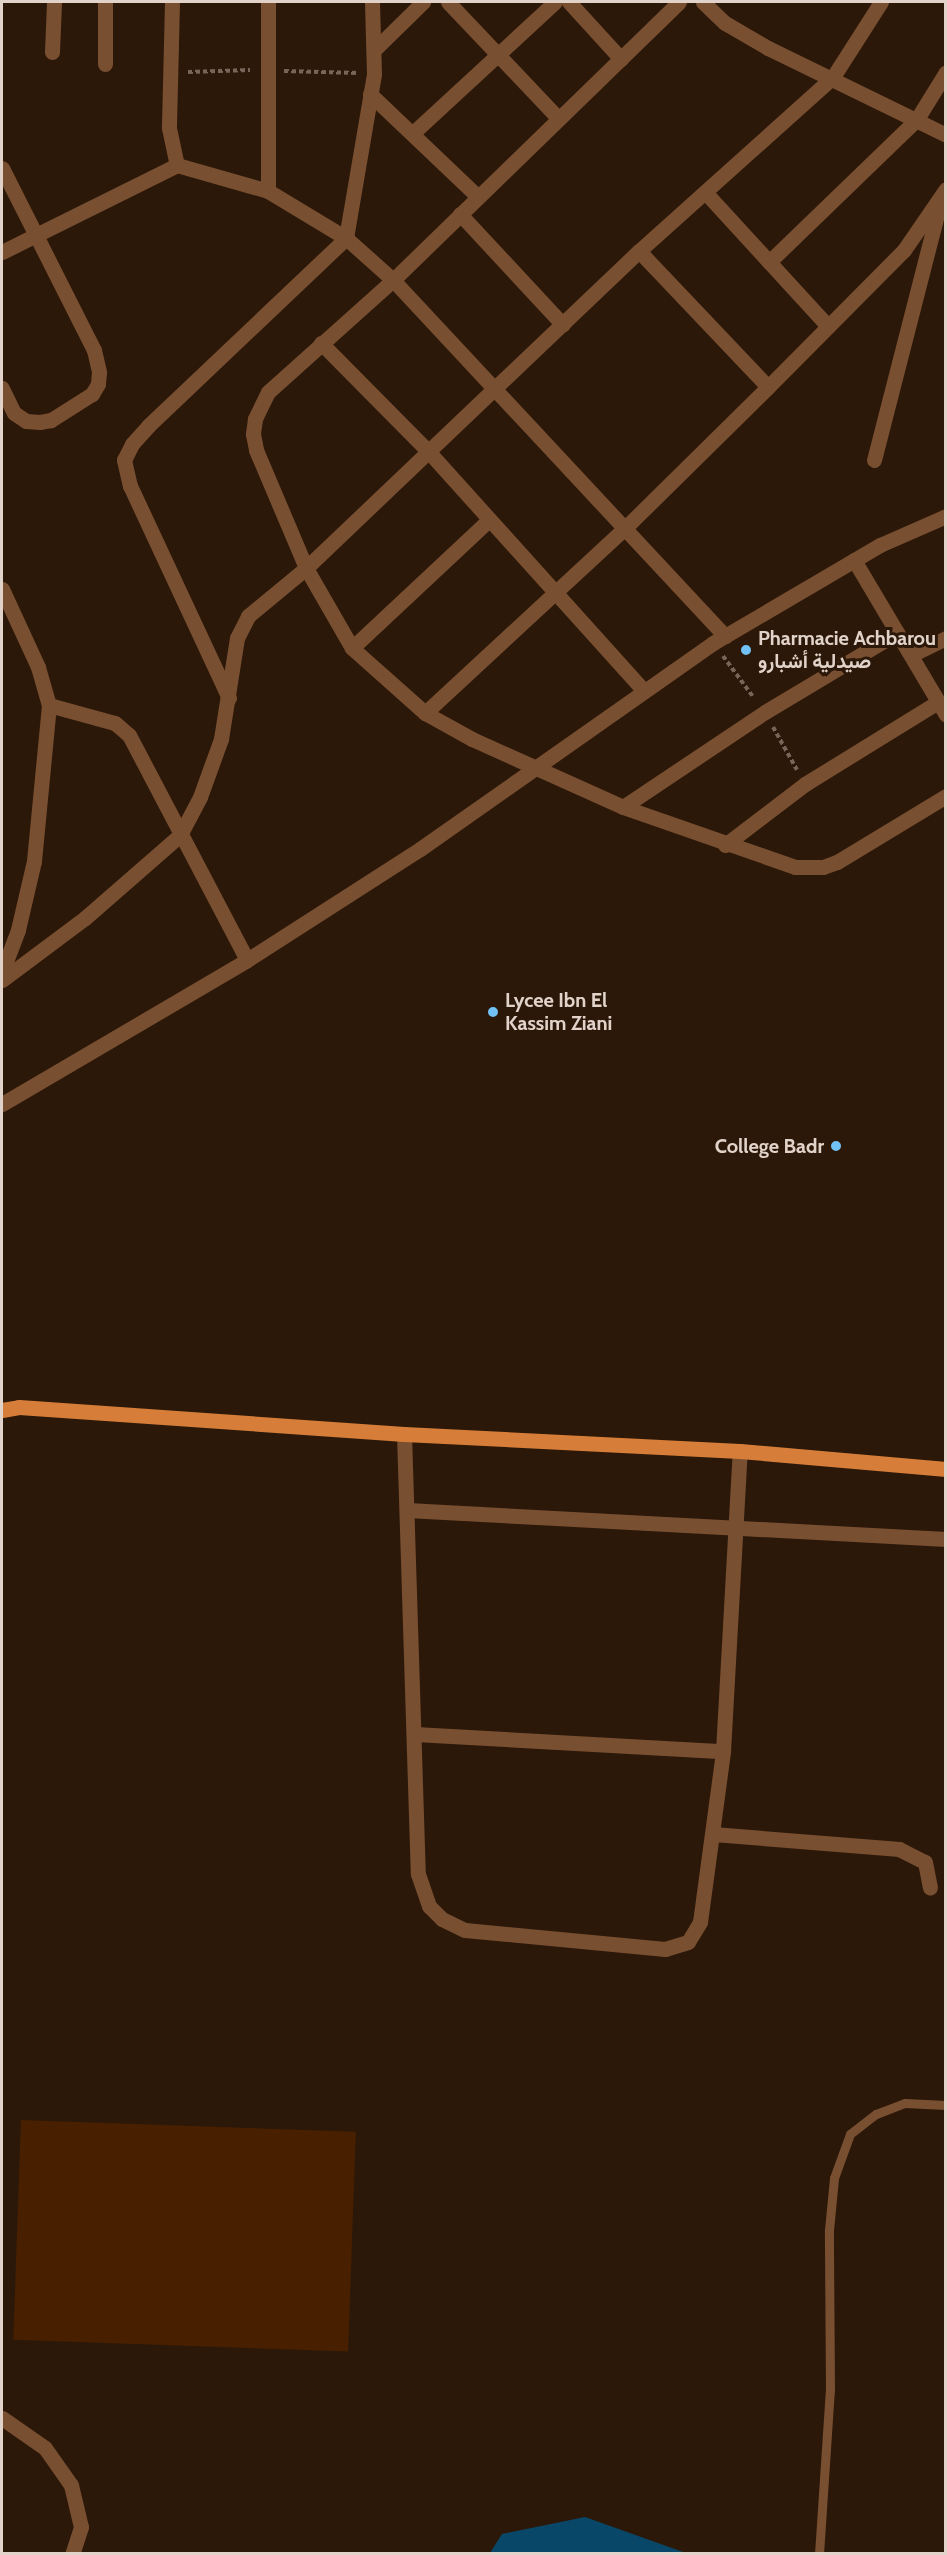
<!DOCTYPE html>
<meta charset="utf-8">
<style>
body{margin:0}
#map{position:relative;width:947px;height:2555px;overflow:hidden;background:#2c1809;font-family:Cabin,Vazirmatn,sans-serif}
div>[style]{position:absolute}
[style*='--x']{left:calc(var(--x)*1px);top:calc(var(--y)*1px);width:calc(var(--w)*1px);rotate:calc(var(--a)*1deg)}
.green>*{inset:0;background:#482000;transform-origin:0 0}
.water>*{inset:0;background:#094768}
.path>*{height:4px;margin-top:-2px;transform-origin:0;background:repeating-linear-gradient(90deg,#766558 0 4.5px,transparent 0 7.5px)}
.service>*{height:9px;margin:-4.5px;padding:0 4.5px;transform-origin:4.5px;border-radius:4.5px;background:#794f31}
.minor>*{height:15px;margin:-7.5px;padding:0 7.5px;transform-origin:7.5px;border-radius:7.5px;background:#794f31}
.tertiary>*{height:15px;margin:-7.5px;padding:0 7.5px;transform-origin:7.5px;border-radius:7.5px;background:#794f31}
.primary>*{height:15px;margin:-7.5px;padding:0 7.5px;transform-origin:7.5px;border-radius:7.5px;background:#d67e39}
.dots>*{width:16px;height:16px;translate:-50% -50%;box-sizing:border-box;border:3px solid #2c1809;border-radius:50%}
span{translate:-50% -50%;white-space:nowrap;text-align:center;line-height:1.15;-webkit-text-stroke:6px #2c1809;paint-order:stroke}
.poi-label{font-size:20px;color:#e1d3ca;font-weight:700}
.left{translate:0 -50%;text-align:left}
.right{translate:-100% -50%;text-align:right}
.frame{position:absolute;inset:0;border:3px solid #e1d3ca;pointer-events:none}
</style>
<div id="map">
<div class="green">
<i style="left:21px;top:2120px;width:335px;height:220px;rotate:2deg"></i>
</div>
<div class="water">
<i style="clip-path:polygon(585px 2517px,686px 2553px,490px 2553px,502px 2534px)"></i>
</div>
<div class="path">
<i style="--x:284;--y:71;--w:74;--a:1.5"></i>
<i style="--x:188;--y:72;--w:62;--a:-1.8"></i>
<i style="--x:723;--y:656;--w:52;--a:53.6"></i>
<i style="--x:773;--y:727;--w:49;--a:60.8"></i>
</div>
<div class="service">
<i style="--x:819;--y:2554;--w:164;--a:-86.2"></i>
<i style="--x:830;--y:2390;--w:160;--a:-90.4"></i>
<i style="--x:829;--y:2230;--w:52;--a:-84.5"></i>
<i style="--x:834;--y:2178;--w:47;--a:-70"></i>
<i style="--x:850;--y:2134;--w:33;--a:-38"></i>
<i style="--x:876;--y:2114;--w:31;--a:-21"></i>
<i style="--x:905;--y:2103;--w:41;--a:2.8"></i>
</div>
<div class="minor">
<i style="--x:172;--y:2;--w:126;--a:91.4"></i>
<i style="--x:169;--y:128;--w:38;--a:78"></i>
<i style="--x:177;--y:165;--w:95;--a:15.9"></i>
<i style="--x:268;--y:191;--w:91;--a:31.1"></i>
<i style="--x:346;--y:238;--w:63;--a:41.8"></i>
<i style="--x:393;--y:280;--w:487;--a:47"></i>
<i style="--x:448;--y:2;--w:160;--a:46.5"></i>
<i style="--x:569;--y:2;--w:77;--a:47.6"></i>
<i style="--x:679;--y:2;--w:399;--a:135.8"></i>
<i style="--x:393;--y:280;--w:168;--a:138.1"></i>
<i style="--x:268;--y:392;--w:30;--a:116"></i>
<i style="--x:255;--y:419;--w:15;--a:98"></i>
<i style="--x:253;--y:434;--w:16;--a:79"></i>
<i style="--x:256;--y:450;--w:128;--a:67"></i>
<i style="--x:306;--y:568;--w:92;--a:60.1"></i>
<i style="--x:352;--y:648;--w:98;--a:41.7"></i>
<i style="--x:425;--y:713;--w:54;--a:29"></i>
<i style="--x:472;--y:739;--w:166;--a:24.2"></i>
<i style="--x:623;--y:807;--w:182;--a:19.2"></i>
<i style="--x:795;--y:867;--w:28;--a:0"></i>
<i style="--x:823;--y:867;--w:15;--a:-20"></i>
<i style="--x:837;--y:862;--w:127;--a:-31.2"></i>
<i style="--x:703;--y:2;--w:30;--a:44"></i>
<i style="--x:725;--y:23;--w:50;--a:30.2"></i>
<i style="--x:768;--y:48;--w:198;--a:26"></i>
<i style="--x:374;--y:50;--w:69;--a:-44.4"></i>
<i style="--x:52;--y:52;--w:50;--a:-87.7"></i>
<i style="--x:105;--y:64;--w:62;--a:-90"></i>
<i style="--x:370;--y:94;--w:146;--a:43.6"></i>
<i style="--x:414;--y:132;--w:192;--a:-42.7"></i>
<i style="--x:2;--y:168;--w:204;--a:63.2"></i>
<i style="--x:94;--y:350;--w:23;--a:77"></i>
<i style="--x:99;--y:372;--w:12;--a:95"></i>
<i style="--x:98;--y:384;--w:12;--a:121"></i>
<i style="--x:92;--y:394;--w:49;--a:147.6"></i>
<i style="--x:51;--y:420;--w:11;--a:170"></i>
<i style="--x:40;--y:422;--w:14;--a:-176"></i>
<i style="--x:26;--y:421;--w:14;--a:-146"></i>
<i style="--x:14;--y:413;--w:28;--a:-116"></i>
<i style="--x:268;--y:191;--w:189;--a:-90"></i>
<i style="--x:705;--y:192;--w:182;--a:47.5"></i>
<i style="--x:460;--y:214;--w:151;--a:47.1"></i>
<i style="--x:639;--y:251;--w:187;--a:46.5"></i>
<i style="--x:2;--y:252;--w:195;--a:-26.4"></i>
<i style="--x:769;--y:262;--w:206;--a:-44"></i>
<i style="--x:917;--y:119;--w:55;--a:-58.3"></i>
<i style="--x:321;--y:343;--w:152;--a:45.3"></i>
<i style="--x:428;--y:451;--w:321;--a:48"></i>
<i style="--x:874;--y:460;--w:258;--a:-75.6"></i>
<i style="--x:854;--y:560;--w:180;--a:59.3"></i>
<i style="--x:2;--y:589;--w:86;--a:65.2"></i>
<i style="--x:38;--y:667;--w:40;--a:74"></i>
<i style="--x:49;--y:705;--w:157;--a:95.5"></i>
<i style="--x:34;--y:861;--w:71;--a:103.1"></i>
<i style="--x:18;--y:930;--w:45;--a:110.9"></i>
<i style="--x:352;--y:648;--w:187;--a:-43.1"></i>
<i style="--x:911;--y:655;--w:39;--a:-26"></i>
<i style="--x:229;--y:698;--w:234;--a:-115"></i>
<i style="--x:130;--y:486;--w:27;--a:-103"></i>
<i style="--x:124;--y:460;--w:18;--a:-63"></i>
<i style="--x:132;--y:444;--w:24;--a:-48"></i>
<i style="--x:148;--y:426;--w:273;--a:-43.5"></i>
<i style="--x:346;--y:238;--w:166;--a:-80.3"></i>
<i style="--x:374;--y:74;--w:72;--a:-91.6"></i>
<i style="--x:49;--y:705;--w:68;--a:15.3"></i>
<i style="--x:115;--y:723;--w:18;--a:41"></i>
<i style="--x:129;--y:735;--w:254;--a:62.3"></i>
<i style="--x:425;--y:713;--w:272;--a:-42.8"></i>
<i style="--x:625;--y:528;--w:201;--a:-44.6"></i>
<i style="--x:768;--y:387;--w:193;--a:-45.2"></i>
<i style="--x:904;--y:250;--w:74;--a:-55.5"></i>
<i style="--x:623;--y:807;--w:171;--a:-33.8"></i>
<i style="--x:765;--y:712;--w:154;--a:-30.9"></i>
<i style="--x:725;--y:845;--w:101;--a:-37.3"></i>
<i style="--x:805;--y:784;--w:156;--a:-31.7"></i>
<i style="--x:2;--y:980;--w:104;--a:-36.8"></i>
<i style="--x:85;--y:918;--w:126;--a:-41.1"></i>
<i style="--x:180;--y:835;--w:43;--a:-62.2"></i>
<i style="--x:200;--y:797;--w:62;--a:-70.1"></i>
<i style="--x:221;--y:739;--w:102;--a:-81"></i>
<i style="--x:237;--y:638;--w:25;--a:-63"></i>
<i style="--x:248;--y:616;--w:75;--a:-39.6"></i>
<i style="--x:306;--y:568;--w:460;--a:-43.6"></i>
<i style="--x:639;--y:251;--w:261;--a:-41.9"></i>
<i style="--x:833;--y:77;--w:89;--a:-57.4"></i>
<i style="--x:2;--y:1104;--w:284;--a:-30.4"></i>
<i style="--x:247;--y:960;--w:206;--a:-32.7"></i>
<i style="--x:420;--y:849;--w:358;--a:-35.1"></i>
<i style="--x:713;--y:643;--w:194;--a:-30.4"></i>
<i style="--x:880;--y:545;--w:72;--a:-23.7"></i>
<i style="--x:404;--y:1434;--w:440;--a:88.2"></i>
<i style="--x:418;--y:1874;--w:34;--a:71"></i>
<i style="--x:429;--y:1906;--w:18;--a:45"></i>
<i style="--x:442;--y:1919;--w:25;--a:26"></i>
<i style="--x:465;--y:1930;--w:201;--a:5.4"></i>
<i style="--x:665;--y:1949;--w:24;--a:-17"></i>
<i style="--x:688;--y:1942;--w:23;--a:-59"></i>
<i style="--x:700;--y:1922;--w:173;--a:-82.3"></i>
<i style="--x:723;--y:1751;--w:300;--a:-86.8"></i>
<i style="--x:407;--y:1510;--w:540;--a:3.08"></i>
<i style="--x:415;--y:1734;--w:308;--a:3.2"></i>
<i style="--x:713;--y:1834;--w:187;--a:4.6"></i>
<i style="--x:899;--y:1849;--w:29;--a:27"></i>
<i style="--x:925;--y:1862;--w:26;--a:79"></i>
</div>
<div class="tertiary">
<i style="--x:2;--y:2418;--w:52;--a:34.9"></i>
<i style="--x:45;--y:2448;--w:45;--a:54.9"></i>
<i style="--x:71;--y:2485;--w:43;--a:76.6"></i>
<i style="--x:81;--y:2527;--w:28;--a:108"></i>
</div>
<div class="primary">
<i style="--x:2;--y:1410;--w:17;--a:-10"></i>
<i style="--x:19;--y:1407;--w:386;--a:4"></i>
<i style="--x:404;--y:1434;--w:336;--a:2.9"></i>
<i style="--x:740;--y:1451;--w:207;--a:5"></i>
</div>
<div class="dots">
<i style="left:746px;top:650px;background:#71c1f5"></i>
<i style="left:493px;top:1012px;background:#71c1f5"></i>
<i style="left:836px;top:1146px;background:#71c1f5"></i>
</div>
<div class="poi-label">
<span class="left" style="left:758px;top:650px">Pharmacie Achbarou<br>صيدلية أشبارو</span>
<span class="left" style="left:505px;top:1012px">Lycee Ibn El<br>Kassim Ziani</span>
<span class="right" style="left:824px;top:1146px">College Badr</span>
</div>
<div class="frame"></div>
</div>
